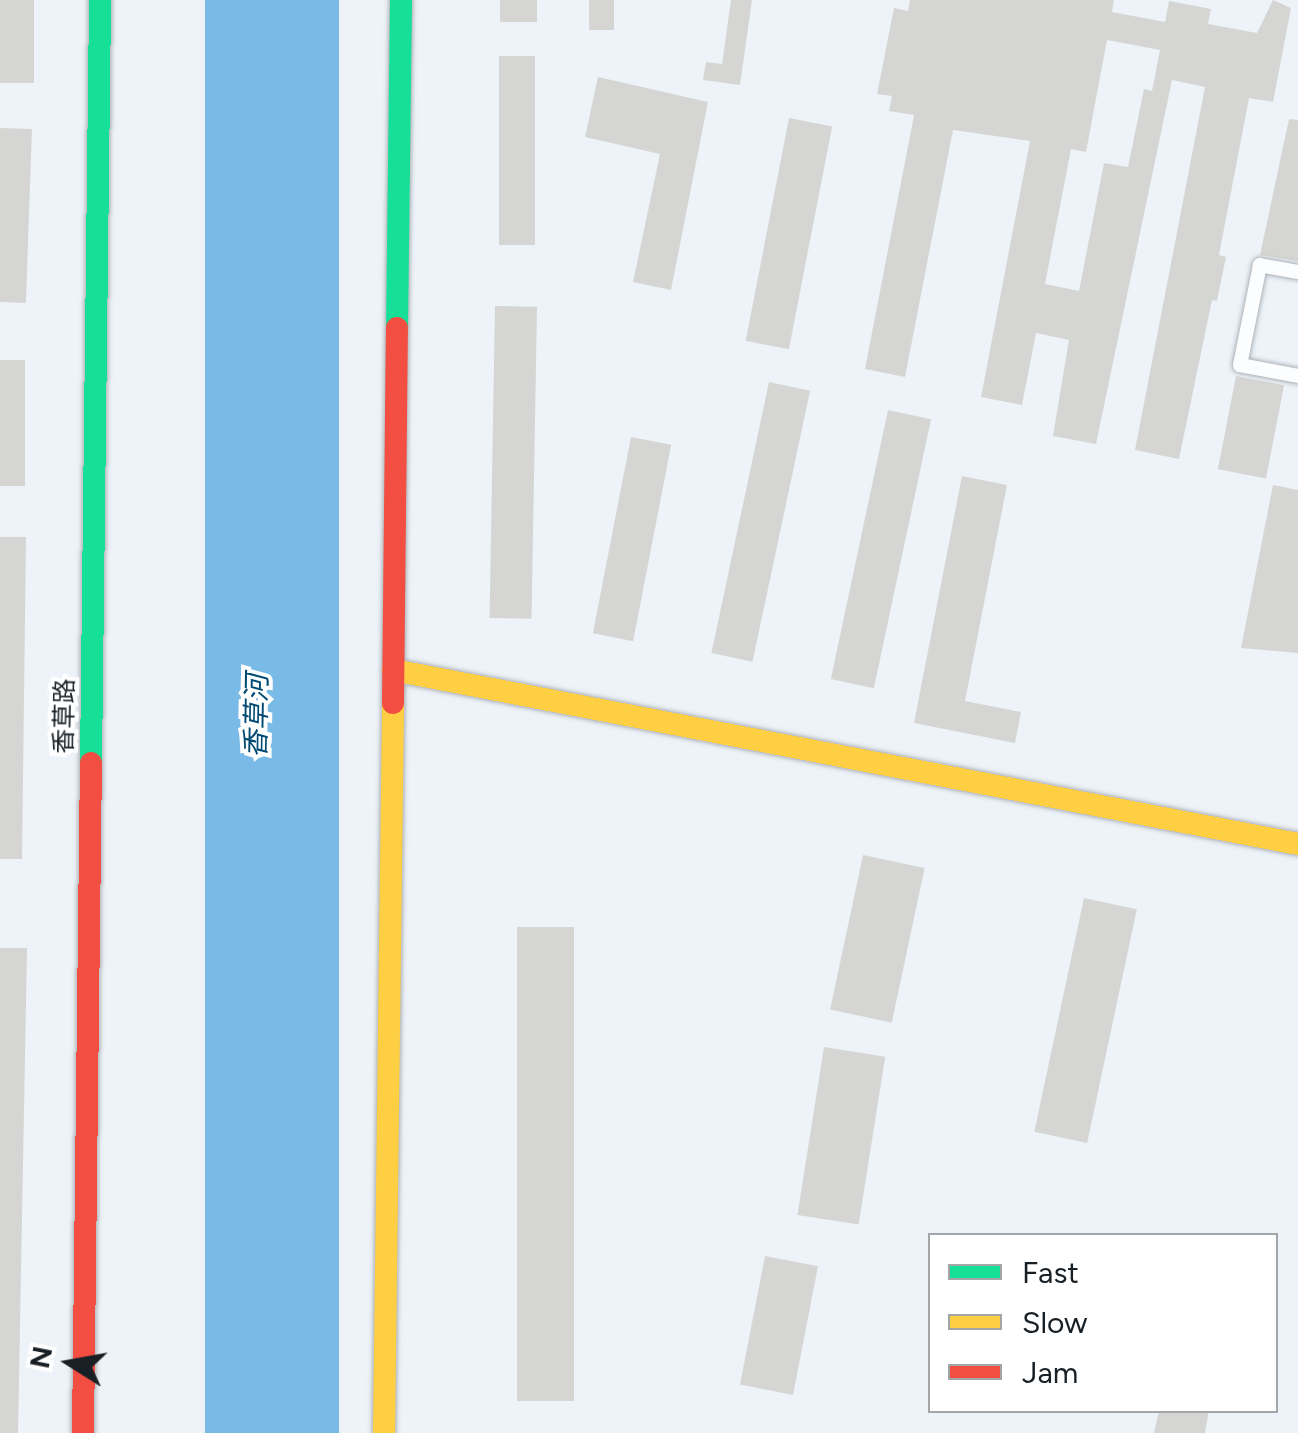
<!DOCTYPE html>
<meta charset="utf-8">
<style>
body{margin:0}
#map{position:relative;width:1298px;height:1433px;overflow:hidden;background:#edf3f8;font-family:Figtree,"Noto Sans SC",sans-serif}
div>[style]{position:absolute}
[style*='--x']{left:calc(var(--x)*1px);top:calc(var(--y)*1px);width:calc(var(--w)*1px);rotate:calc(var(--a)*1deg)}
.water>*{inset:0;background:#7abae6;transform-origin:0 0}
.building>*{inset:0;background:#d5d6d4;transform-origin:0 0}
.roads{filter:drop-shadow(0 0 2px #aeb3b8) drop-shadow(0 0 2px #aeb3b8)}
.lane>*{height:14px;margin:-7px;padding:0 7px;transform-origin:7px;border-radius:7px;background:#fcfdfe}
.fast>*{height:22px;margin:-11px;padding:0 11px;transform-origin:11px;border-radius:11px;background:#16e098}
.slow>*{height:22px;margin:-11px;padding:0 11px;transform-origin:11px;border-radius:11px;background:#ffcf43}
.jam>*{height:22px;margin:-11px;padding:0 11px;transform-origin:11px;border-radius:11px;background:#f24e42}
span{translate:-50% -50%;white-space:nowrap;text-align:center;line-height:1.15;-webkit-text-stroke:8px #fff;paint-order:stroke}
.street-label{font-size:25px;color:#192025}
.water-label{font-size:28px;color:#004972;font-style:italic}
.legend{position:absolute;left:928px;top:1233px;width:350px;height:180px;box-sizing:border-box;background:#fff;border:2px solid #a3a6a8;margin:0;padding:12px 18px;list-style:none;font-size:30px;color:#192025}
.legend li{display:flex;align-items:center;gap:20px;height:50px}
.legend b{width:50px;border:2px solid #a3a6a8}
.north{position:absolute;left:20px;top:1313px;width:100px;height:100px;-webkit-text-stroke:8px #fff;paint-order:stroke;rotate:281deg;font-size:28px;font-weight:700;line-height:40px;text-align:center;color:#192025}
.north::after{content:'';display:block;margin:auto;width:35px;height:45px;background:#192025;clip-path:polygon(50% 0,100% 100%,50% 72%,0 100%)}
</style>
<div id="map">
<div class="water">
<i style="left:205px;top:0;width:134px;height:1433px"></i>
</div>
<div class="building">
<i style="left:0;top:0;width:34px;height:83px"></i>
<i style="left:500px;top:0;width:37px;height:22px"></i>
<i style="left:589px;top:0;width:25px;height:30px"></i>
<i style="clip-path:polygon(731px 0,752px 0,740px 85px,703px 80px,706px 62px,722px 64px)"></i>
<i style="clip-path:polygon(evenodd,910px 0,1114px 0,1112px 12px,1165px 22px,1169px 1px,1211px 9px,1208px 24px,1257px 33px,1273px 0,1291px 8px,1273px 102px,1249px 98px,1219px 255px,1226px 257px,1217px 301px,1212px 300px,1179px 459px,1135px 450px,1205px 87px,1172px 80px,1096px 444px,1053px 436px,1069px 340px,1036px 333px,1022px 405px,981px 397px,1030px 141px,953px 130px,905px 377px,865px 369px,914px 115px,889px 111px,892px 96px,877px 94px,894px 8px,908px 11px,910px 0,1107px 40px,1160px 50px,1152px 91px,1144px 89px,1128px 167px,1104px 163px,1079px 291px,1045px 284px,1071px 149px,1086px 152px,1107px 40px)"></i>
<i style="left:499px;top:56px;width:36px;height:189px"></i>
<i style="clip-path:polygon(598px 77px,708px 102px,671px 290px,633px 282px,660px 154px,585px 137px)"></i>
<i style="left:789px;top:118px;width:44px;height:227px;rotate:11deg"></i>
<i style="clip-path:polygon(1289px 119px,1298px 120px,1298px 261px,1260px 255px)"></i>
<i style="left:0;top:128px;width:32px;height:174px;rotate:2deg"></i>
<i style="left:495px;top:306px;width:42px;height:312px;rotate:1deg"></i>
<i style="left:0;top:360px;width:25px;height:126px"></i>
<i style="left:1236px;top:376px;width:49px;height:95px;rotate:11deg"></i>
<i style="left:769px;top:382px;width:42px;height:277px;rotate:12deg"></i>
<i style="left:888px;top:410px;width:44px;height:275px;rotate:12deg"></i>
<i style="left:631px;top:437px;width:41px;height:200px;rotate:11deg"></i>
<i style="clip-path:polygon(962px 476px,1007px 485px,965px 701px,1021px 712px,1015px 743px,914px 723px)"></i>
<i style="clip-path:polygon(1273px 485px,1298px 490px,1298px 653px,1241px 648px)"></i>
<i style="clip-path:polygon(0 537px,26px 537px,22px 859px,0 859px)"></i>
<i style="left:863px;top:855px;width:63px;height:158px;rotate:12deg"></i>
<i style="left:1084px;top:898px;width:54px;height:239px;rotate:12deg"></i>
<i style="left:574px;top:927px;width:474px;height:57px;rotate:90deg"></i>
<i style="clip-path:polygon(0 948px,27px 948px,18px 1433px,0 1433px)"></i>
<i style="left:824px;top:1047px;width:62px;height:170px;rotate:9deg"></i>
<i style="left:765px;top:1256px;width:54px;height:131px;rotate:11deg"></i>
<i style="clip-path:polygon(1159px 1410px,1209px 1410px,1205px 1433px,1154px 1433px)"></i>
</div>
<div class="roads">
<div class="lane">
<i style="--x:1298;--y:272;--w:39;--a:-170"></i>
<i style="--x:1260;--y:265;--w:102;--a:101.3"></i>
<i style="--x:1240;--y:365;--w:59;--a:10.7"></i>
</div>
<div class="fast">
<i style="--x:397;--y:328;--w:328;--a:-89.3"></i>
<i style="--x:91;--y:763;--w:763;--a:-89.32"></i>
</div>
<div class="slow">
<i style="--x:393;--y:670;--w:922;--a:10.88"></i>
<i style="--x:384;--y:1433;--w:730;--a:-89.29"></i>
</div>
<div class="jam">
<i style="--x:393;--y:703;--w:375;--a:-89.4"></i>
<i style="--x:83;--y:1433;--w:670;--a:-89.32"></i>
</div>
</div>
<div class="street-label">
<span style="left:64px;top:716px;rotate:-89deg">香草路</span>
</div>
<div class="water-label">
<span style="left:256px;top:716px;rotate:-89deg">香草河</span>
</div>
<ul class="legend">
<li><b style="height:12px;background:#16e098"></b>Fast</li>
<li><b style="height:12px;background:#ffcf43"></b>Slow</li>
<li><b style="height:12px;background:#f24e42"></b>Jam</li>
</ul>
<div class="north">N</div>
</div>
